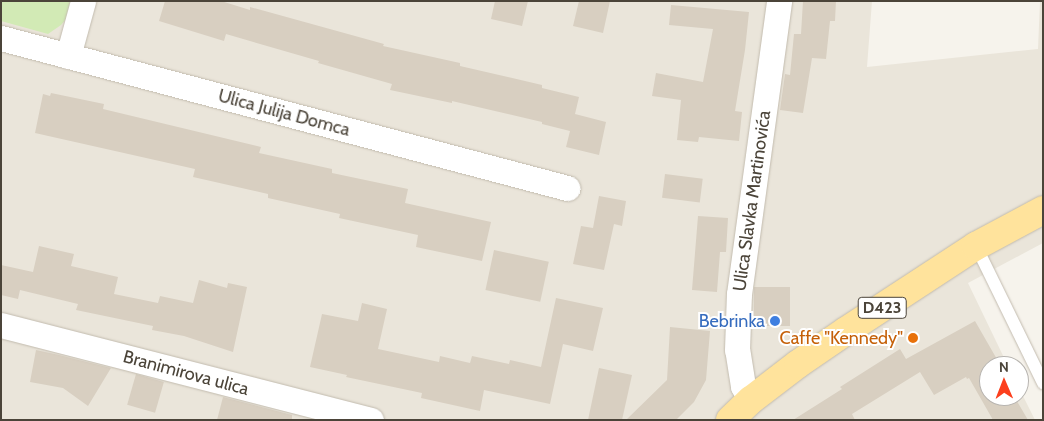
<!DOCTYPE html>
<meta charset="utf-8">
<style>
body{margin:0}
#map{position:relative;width:1044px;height:421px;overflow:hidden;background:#f6f3ec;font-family:Cabin,sans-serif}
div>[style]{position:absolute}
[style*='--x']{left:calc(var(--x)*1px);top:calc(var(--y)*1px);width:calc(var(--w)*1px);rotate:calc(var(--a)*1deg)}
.residential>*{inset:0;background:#eae5da}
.green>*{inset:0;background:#d2eab5}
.building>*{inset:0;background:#d8cfc1;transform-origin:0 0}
.roads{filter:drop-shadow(0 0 1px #c2bbae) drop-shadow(0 0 1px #c2bbae)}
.service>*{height:12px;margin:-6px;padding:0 6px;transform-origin:6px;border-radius:6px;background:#fff}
.minor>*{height:25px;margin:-12.5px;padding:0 12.5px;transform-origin:12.5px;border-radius:12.5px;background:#fff}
.primary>*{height:28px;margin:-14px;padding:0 14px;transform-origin:14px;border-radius:14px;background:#ffe39c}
.dots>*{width:14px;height:14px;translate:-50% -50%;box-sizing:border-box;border:2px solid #fff;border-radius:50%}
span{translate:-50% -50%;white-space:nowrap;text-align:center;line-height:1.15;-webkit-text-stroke:4px #fff;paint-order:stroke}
.shield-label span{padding:1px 4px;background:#fff;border:1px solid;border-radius:4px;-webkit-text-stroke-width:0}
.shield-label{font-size:16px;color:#4b4439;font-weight:700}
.street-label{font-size:18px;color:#4b4439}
.shop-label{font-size:18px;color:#366cbe}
.right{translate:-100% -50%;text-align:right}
.food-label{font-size:18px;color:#c56008}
.frame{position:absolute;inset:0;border:2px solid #4b4439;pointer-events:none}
.north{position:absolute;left:979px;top:356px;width:50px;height:50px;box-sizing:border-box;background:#fff;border:1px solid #b7b4b0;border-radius:50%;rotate:359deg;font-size:14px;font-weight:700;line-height:20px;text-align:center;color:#4b4439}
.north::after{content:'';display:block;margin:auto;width:18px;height:22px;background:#fc3f1d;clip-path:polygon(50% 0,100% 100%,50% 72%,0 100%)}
</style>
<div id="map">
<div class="residential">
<i style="clip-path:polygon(1px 1px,872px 1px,867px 67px,1038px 49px,1040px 1px,1043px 1px,1043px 243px,968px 283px,1008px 366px,989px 366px,989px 396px,1019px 396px,1019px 388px,1035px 420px,1px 420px)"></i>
</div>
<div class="green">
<i style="clip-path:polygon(1px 1px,72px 1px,68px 17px,61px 25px,48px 34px,1px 21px)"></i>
</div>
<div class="building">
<i style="clip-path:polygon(165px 1px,221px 1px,250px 10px,250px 7px,384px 44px,383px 46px,460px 63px,460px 66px,542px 85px,542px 88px,579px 97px,575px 114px,606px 122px,599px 155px,566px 147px,570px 131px,542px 124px,542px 122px,452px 101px,452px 103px,390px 90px,392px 84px,318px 63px,319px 61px,226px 34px,224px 41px,159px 21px)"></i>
<i style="clip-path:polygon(495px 1px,528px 1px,522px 26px,491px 19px)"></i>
<i style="clip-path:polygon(579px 1px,610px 1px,603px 33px,573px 26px)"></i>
<i style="clip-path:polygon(803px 1px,836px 1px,835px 21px,830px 21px,826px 59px,812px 58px,803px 113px,780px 110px,785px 74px,790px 75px,794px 34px,801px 34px)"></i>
<i style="clip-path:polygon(671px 5px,749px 12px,745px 50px,735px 111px,742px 112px,739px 141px,699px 137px,698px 142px,677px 140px,681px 100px,652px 96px,656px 73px,703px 82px,713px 29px,669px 25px)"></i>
<i style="clip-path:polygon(51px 93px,104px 104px,103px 109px,261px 147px,259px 153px,332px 169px,332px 173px,408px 189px,405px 203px,491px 222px,482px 261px,416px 247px,418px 235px,339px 218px,340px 214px,268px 198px,268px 194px,193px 177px,195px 169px,35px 133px,43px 94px,50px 96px)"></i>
<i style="left:665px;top:174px;width:38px;height:24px;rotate:7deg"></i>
<i style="clip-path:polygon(599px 196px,626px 201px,622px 226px,614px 224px,604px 270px,573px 264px,581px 226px,593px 228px)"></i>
<i style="clip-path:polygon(698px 216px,728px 218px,726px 252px,720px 252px,717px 292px,692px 290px)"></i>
<i style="clip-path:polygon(39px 246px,74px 254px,71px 266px,118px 277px,114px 294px,158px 303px,160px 296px,193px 303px,199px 280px,227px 288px,228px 283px,247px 287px,233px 352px,184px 336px,152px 330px,153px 326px,76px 310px,78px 304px,20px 290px,18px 299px,1px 295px,1px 265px,33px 272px)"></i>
<i style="left:494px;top:250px;width:56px;height:41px;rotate:12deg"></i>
<i style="left:754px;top:287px;width:36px;height:39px"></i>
<i style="clip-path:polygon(556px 298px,603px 308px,593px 351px,563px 344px,550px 404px,484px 390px,480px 411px,421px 398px,422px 393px,346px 377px,347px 375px,310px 367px,322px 314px,358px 321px,362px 303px,387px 309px,378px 349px,439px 362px,440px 356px,470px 363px,472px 356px,509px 364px,510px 360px,541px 367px)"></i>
<i style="clip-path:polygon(975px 321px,998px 361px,989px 366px,989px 396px,1014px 396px,1028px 420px,993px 420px,969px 378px,967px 379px,966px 377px,934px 395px,920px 372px,852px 414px,855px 420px,793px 420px,842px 389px,840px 387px,900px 349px,906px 359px)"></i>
<i style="clip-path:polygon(670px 327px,710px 331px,706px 380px,694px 402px,676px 420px,626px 420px,667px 380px)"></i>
<i style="clip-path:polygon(36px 350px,59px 355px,111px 368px,88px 406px,63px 388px,30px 382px)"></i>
<i style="clip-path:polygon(599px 368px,632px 375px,622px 420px,588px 420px)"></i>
<i style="left:136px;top:374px;width:29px;height:32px;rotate:16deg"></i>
<i style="clip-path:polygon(223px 397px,292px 415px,292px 420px,217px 420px)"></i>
</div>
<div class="roads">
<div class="service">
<i style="--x:976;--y:246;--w:153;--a:63.9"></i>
</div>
<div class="minor">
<i style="--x:1;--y:38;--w:586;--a:14.84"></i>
<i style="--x:68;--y:56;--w:57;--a:-74.7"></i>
<i style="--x:1;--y:325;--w:382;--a:14.4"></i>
<i style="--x:751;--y:400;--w:16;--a:-120"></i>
<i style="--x:743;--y:386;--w:36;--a:-99"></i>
<i style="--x:737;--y:350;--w:56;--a:-88"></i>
<i style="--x:739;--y:294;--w:296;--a:-82.2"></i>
</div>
<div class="primary">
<i style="--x:730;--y:420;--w:29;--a:-44"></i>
<i style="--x:751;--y:400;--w:59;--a:-37.5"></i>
<i style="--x:798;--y:364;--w:58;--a:-34.5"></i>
<i style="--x:846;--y:331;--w:155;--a:-33.2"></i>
<i style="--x:976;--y:246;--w:76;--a:-28.2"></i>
</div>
</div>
<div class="dots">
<i style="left:775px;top:321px;background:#3f7fe0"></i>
<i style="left:913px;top:338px;background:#e8710a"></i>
</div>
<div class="shield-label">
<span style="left:882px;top:308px">D423</span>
</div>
<div class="street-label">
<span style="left:284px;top:113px;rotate:15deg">Ulica Julija Domca</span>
<span style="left:752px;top:201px;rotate:-82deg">Ulica Slavka Martinovića</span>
<span style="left:186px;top:373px;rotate:15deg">Branimirova ulica</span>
</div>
<div class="shop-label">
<span class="right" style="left:765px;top:321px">Bebrinka</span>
</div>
<div class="food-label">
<span class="right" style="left:903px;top:338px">Caffe "Kennedy"</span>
</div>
<div class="frame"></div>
<div class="north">N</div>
</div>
